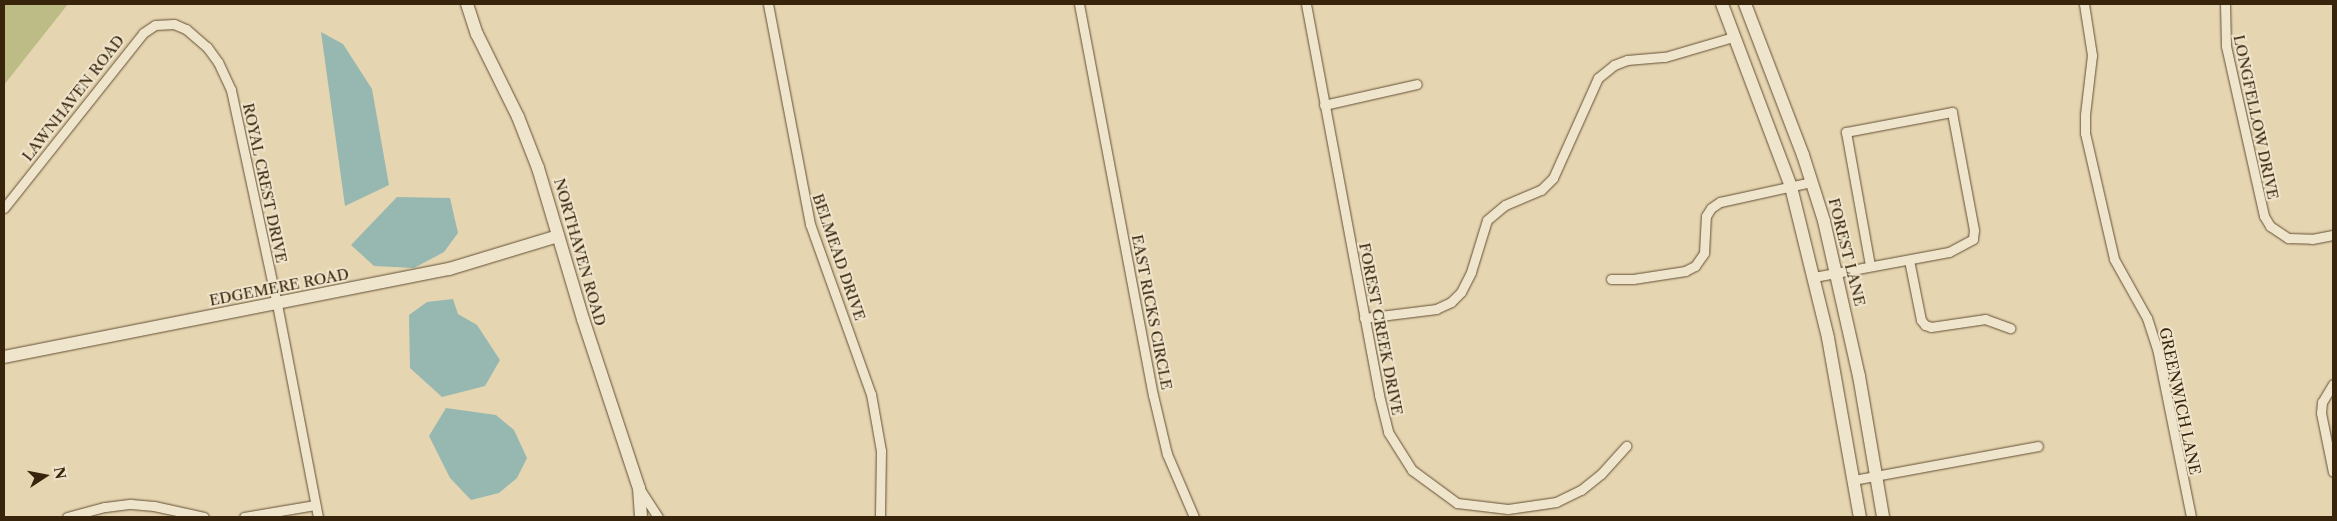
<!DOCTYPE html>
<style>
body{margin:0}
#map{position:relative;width:2337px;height:521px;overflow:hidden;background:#e6d5b1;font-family:"Libre Caslon Text",serif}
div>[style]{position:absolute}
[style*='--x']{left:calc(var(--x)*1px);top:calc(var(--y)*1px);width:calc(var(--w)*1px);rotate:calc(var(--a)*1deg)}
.green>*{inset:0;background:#bdbb86}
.water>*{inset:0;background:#96b8b0}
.roads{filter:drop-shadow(0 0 1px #635034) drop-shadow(0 0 1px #635034)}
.street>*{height:9px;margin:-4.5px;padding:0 4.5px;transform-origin:4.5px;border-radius:4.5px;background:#efe4cc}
.secondary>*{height:12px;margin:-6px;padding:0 6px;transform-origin:6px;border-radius:6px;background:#efe4cc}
span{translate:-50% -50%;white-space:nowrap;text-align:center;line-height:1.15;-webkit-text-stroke:4px #efe4cc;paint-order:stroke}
.street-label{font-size:15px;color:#37240b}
.frame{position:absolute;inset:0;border:5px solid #37240b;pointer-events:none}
.north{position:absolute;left:20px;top:451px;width:50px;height:50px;-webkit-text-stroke:4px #efe4cc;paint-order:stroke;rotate:79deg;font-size:14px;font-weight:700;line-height:20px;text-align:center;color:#37240b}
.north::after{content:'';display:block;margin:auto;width:18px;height:22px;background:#37240b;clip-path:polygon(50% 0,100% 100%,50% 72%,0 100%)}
</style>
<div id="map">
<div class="green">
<i style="clip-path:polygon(4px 4px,68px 4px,4px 85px)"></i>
</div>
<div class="water">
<i style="clip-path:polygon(321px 32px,343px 44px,372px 89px,389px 185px,345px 206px)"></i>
<i style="clip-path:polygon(397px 197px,450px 198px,458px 233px,444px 252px,414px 268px,374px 266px,351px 245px)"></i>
<i style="clip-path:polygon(453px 299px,458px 314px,477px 325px,500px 360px,485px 386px,442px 397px,410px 368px,409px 315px,427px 302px)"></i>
<i style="clip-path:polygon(446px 408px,496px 415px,514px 430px,527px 458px,517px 478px,499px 493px,471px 500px,450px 478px,429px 436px)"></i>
</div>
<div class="roads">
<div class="street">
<i style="--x:768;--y:4;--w:224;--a:79.2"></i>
<i style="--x:810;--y:224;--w:181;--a:70.3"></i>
<i style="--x:871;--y:394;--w:58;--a:80"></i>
<i style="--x:881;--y:451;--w:66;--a:90.9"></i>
<i style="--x:1079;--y:4;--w:398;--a:79.3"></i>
<i style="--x:1153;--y:395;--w:61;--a:76.7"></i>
<i style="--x:1167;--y:454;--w:69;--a:66.8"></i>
<i style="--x:1306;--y:4;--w:398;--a:79.4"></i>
<i style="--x:1379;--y:395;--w:38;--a:76"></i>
<i style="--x:1388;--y:432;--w:45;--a:57.7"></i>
<i style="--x:1412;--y:470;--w:56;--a:36.3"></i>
<i style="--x:1457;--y:503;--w:51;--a:6.7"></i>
<i style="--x:1508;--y:509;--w:49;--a:-8.3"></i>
<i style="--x:1556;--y:502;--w:28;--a:-26"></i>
<i style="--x:1581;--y:490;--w:26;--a:-39"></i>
<i style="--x:1601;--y:474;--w:38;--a:-48"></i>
<i style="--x:2084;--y:4;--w:52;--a:81.1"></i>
<i style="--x:2092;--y:55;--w:60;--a:96.7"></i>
<i style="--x:2085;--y:115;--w:18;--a:90"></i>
<i style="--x:2085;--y:133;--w:129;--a:77"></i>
<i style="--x:2114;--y:259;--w:68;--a:60.8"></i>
<i style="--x:2147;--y:318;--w:32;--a:72"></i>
<i style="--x:2157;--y:348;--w:172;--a:78.6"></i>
<i style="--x:2225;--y:4;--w:42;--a:88.6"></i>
<i style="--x:2226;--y:46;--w:174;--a:77.4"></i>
<i style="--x:2264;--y:216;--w:12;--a:59"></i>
<i style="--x:2270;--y:226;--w:22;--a:34"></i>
<i style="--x:2288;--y:238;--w:24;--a:2"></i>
<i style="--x:2312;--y:239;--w:21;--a:-11"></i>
<i style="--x:1324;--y:105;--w:95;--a:-12.7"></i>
<i style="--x:4;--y:208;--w:223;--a:-51.5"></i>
<i style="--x:143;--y:33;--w:14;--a:-34"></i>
<i style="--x:155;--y:25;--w:19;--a:-3"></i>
<i style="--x:174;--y:24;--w:13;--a:23"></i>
<i style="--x:186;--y:29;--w:28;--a:41"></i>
<i style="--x:207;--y:47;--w:19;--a:54"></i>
<i style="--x:218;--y:62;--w:31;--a:65"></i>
<i style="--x:231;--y:90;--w:219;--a:77.9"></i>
<i style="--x:277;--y:304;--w:217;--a:79.1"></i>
<i style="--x:1909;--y:260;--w:61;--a:78.7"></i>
<i style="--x:1921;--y:320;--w:6;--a:51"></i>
<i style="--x:1925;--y:325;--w:6;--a:18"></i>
<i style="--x:1931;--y:327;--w:55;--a:-8.4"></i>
<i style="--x:1985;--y:319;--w:27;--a:20"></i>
<i style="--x:1814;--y:277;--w:137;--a:-10.5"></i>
<i style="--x:1949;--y:252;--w:27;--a:-28"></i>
<i style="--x:1973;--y:239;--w:9;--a:-84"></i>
<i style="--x:1974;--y:230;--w:120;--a:-100.6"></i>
<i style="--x:1952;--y:112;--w:108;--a:169.3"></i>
<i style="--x:1846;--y:132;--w:136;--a:79.8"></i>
<i style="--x:1611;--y:279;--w:22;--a:0"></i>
<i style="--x:1633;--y:279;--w:53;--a:-8.7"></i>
<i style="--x:1685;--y:271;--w:11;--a:-27"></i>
<i style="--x:1695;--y:266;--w:16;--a:-55"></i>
<i style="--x:1704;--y:253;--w:37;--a:-87"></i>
<i style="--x:1706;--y:216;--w:9;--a:-58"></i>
<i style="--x:1711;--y:208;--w:11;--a:-34"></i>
<i style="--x:1720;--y:202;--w:94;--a:-12.3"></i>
<i style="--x:1364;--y:318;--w:73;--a:-7.1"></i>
<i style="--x:1436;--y:309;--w:17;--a:-25"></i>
<i style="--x:1451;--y:302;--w:14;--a:-45"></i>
<i style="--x:1461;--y:292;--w:22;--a:-63"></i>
<i style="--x:1471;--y:272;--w:54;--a:-72.9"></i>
<i style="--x:1487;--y:220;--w:23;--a:-40"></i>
<i style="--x:1505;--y:205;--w:39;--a:-23"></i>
<i style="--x:1541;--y:190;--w:17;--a:-45"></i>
<i style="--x:1553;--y:178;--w:110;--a:-65.8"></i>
<i style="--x:1598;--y:78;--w:21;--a:-39"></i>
<i style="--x:1614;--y:65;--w:14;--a:-21"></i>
<i style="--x:1627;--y:60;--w:38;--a:-5"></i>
<i style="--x:1665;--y:57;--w:71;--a:-16.4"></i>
<i style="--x:2333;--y:384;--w:21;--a:121"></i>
<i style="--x:2322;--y:402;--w:11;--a:95"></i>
<i style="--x:2321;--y:413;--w:60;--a:78.5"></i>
<i style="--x:1853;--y:480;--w:188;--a:-10.4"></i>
<i style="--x:641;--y:491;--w:31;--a:57"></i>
<i style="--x:67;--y:517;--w:39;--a:-15"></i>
<i style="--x:105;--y:507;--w:26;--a:-7"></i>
<i style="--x:131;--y:504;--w:23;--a:5"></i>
<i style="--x:154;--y:506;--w:51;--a:12.4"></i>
<i style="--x:244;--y:517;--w:72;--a:-9.6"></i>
</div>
<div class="secondary">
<i style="--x:467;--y:4;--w:32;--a:72"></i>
<i style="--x:477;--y:34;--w:93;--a:63.7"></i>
<i style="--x:518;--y:117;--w:55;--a:68.6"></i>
<i style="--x:538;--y:168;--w:158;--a:73.4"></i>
<i style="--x:583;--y:319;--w:178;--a:71.7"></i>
<i style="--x:639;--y:488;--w:29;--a:86"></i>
<i style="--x:1722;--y:4;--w:196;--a:69.3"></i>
<i style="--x:1791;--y:187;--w:155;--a:76.2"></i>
<i style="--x:1828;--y:338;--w:182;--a:79.9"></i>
<i style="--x:1745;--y:4;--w:162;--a:69"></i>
<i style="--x:1803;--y:155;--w:69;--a:72.3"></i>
<i style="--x:1824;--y:221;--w:159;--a:77.3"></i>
<i style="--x:1859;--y:376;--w:143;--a:80.3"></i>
<i style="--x:4;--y:357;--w:454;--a:-11.2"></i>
<i style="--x:449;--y:269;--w:114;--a:-16.8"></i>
</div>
</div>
<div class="street-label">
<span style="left:73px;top:98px;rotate:-52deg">LAWNHAVEN ROAD</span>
<span style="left:2256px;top:117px;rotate:78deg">LONGFELLOW DRIVE</span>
<span style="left:265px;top:183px;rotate:78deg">ROYAL CREST DRIVE</span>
<span style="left:580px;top:252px;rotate:74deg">NORTHAVEN ROAD</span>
<span style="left:1847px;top:252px;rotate:76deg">FOREST LANE</span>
<span style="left:839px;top:257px;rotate:71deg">BELMEAD DRIVE</span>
<span style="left:279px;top:287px;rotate:-11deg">EDGEMERE ROAD</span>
<span style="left:1152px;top:312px;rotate:79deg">EAST RICKS CIRCLE</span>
<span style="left:1381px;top:329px;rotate:79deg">FOREST CREEK DRIVE</span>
<span style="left:2180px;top:401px;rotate:78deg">GREENWICH LANE</span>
</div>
<div class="frame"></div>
<div class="north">N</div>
</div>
